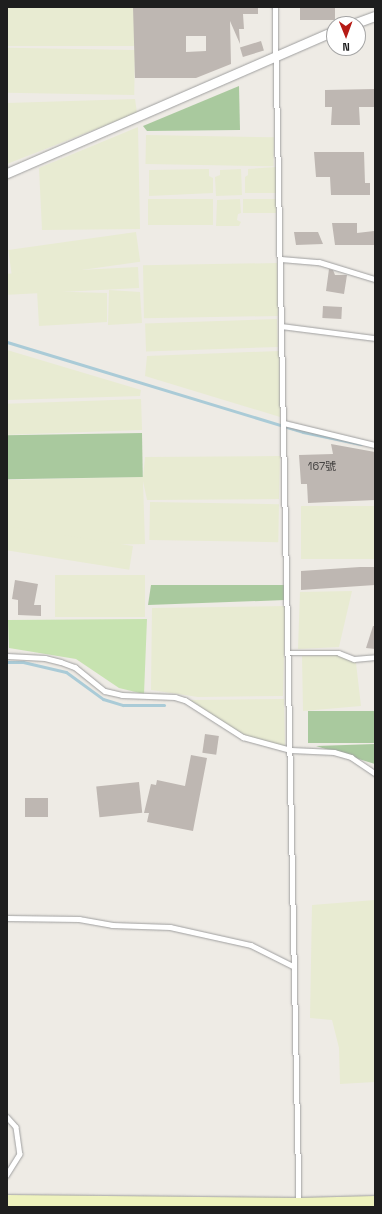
<!DOCTYPE html>
<meta charset="utf-8">
<style>
body{margin:0}
#map{position:relative;width:382px;height:1214px;overflow:hidden;background:#eeebe5;font-family:"Space Grotesk","Noto Sans TC",sans-serif}
div>[style]{position:absolute}
[style*='--x']{left:calc(var(--x)*1px);top:calc(var(--y)*1px);width:calc(var(--w)*1px);rotate:calc(var(--a)*1deg)}
.farmland>*{inset:0;background:#e8ebd2;transform-origin:0 0}
.grass>*{inset:0;background:#c7e3b0}
.forest>*{inset:0;background:#a9c99e;transform-origin:0 0}
.stream>*{height:3px;margin:-1.5px;padding:0 1.5px;transform-origin:1.5px;border-radius:1.5px;background:#aacbd7}
.building>*{inset:0;background:#beb7b2;transform-origin:0 0}
.roads{filter:drop-shadow(0 0 1px #9f9f9f) drop-shadow(0 0 1px #9f9f9f)}
.lane>*{height:4.5px;margin:-2.25px;padding:0 2.25px;transform-origin:2.25px;border-radius:2.25px;background:#fff}
.street>*{height:9px;margin:-4.5px;padding:0 4.5px;transform-origin:4.5px;border-radius:4.5px;background:#fff}
.secondary>*{height:13px;margin:-6.5px;padding:0 6.5px;transform-origin:6.5px;border-radius:6.5px;background:#eef2be}
span{translate:-50% -50%;white-space:nowrap;text-align:center;line-height:1.15;-webkit-text-stroke:3.5px #fff;paint-order:stroke}
.number-label{font-size:11px;color:#464443}
.number-label span{-webkit-text-stroke-width:0}
.frame{position:absolute;inset:0;border:8px solid #1e1e1e;pointer-events:none}
.north{position:absolute;left:326px;top:16px;width:40px;height:40px;box-sizing:border-box;background:#fff;border:1px solid #a5a5a5;border-radius:50%;rotate:179deg;font-size:11px;font-weight:700;line-height:16px;text-align:center;color:#1e1e1e}
.north::after{content:'';display:block;margin:auto;width:14px;height:18px;background:#b61b15;clip-path:polygon(50% 0,100% 100%,50% 72%,0 100%)}
</style>
<div id="map">
<div class="farmland">
<i style="left:7px;top:7px;width:127px;height:39px"></i>
<i style="left:135px;top:50px;width:45px;height:128px;rotate:91deg"></i>
<i style="clip-path:polygon(135px 99px,137px 113px,7px 164px,7px 103px)"></i>
<i style="clip-path:polygon(138px 127px,140px 229px,42px 230px,39px 168px)"></i>
<i style="left:146px;top:135px;width:128px;height:29px;rotate:1deg"></i>
<i style="clip-path:polygon(276px 167px,276px 193px,245px 193px,245px 177px,248px 175px,248px 169px)"></i>
<i style="clip-path:polygon(209px 169px,209px 176px,213px 178px,213px 193px,149px 196px,149px 170px)"></i>
<i style="clip-path:polygon(241px 169px,242px 195px,216px 196px,215px 177px,220px 175px,220px 170px)"></i>
<i style="left:213px;top:199px;width:26px;height:65px;rotate:90deg"></i>
<i style="clip-path:polygon(240px 199px,241px 213px,238px 214px,237px 220px,241px 222px,239px 226px,216px 226px,217px 200px)"></i>
<i style="left:243px;top:199px;width:33px;height:14px"></i>
<i style="left:136px;top:232px;width:30px;height:129px;rotate:82deg"></i>
<i style="left:277px;top:263px;width:53px;height:134px;rotate:89deg"></i>
<i style="left:138px;top:267px;width:21px;height:131px;rotate:87deg"></i>
<i style="clip-path:polygon(109px 290px,140px 292px,142px 323px,108px 325px)"></i>
<i style="clip-path:polygon(37px 291px,107px 293px,107px 322px,39px 326px)"></i>
<i style="left:277px;top:319px;width:28px;height:132px;rotate:88deg"></i>
<i style="clip-path:polygon(7px 350px,141px 390px,140px 396px,7px 400px)"></i>
<i style="clip-path:polygon(279px 351px,280px 417px,145px 376px,147px 356px)"></i>
<i style="left:141px;top:399px;width:31px;height:134px;rotate:88deg"></i>
<i style="clip-path:polygon(280px 456px,279px 499px,147px 500px,143px 481px,145px 544px,7px 547px,7px 480px,143px 477px,145px 457px)"></i>
<i style="left:150px;top:502px;width:129px;height:38px;rotate:1deg"></i>
<i style="left:375px;top:506px;width:53px;height:74px;rotate:90deg"></i>
<i style="left:133px;top:546px;width:24px;height:126px;rotate:99deg"></i>
<i style="left:55px;top:575px;width:90px;height:42px"></i>
<i style="clip-path:polygon(352px 591px,339px 647px,298px 649px,300px 592px)"></i>
<i style="clip-path:polygon(285px 606px,283px 696px,198px 697px,151px 690px,152px 608px)"></i>
<i style="clip-path:polygon(339px 655px,356px 663px,361px 706px,303px 711px,302px 656px)"></i>
<i style="clip-path:polygon(284px 699px,285px 749px,242px 734px,189px 700px)"></i>
<i style="clip-path:polygon(375px 900px,375px 1082px,340px 1084px,339px 1048px,332px 1020px,310px 1018px,312px 905px)"></i>
</div>
<div class="grass">
<i style="clip-path:polygon(147px 619px,144px 694px,119px 688px,76px 659px,9px 648px,8px 620px)"></i>
</div>
<div class="forest">
<i style="clip-path:polygon(239px 86px,240px 130px,147px 131px,143px 126px)"></i>
<i style="left:142px;top:433px;width:44px;height:135px;rotate:89deg"></i>
<i style="clip-path:polygon(151px 585px,284px 585px,285px 600px,148px 605px)"></i>
<i style="left:375px;top:711px;width:32px;height:67px;rotate:90deg"></i>
<i style="clip-path:polygon(375px 744px,375px 764px,316px 746px)"></i>
</div>
<div class="stream">
<i style="--x:7;--y:342;--w:309;--a:16.9"></i>
<i style="--x:303;--y:432;--w:59;--a:11.7"></i>
<i style="--x:7;--y:662;--w:16;--a:0"></i>
<i style="--x:23;--y:662;--w:44;--a:13.1"></i>
<i style="--x:66;--y:672;--w:46;--a:36.1"></i>
<i style="--x:103;--y:699;--w:21;--a:17"></i>
<i style="--x:123;--y:705;--w:41;--a:0"></i>
</div>
<div class="building">
<i style="clip-path:polygon(evenodd,133px 7px,258px 7px,258px 14px,243px 14px,244px 29px,239px 29px,240px 44px,230px 21px,231px 64px,196px 78px,135px 78px,133px 7px,186px 36px,206px 36px,206px 51px,186px 52px,186px 36px)"></i>
<i style="left:300px;top:7px;width:35px;height:13px"></i>
<i style="left:261px;top:41px;width:10px;height:22px;rotate:73deg"></i>
<i style="clip-path:polygon(375px 89px,375px 107px,359px 107px,360px 125px,331px 125px,332px 107px,325px 107px,325px 90px)"></i>
<i style="clip-path:polygon(314px 152px,364px 152px,365px 183px,370px 183px,370px 195px,331px 195px,330px 177px,316px 177px)"></i>
<i style="clip-path:polygon(332px 223px,357px 223px,357px 233px,374px 231px,375px 245px,335px 245px)"></i>
<i style="clip-path:polygon(294px 232px,318px 232px,323px 244px,296px 245px)"></i>
<i style="clip-path:polygon(329px 269px,333px 270px,335px 275px,347px 275px,344px 294px,326px 291px)"></i>
<i style="left:323px;top:306px;width:19px;height:12px;rotate:3deg"></i>
<i style="clip-path:polygon(331px 444px,375px 452px,375px 500px,308px 503px,307px 484px,301px 484px,299px 455px,333px 454px)"></i>
<i style="clip-path:polygon(360px 567px,375px 567px,375px 585px,301px 590px,301px 571px)"></i>
<i style="clip-path:polygon(15px 580px,38px 584px,34px 605px,41px 605px,41px 616px,18px 615px,18px 600px,12px 599px)"></i>
<i style="clip-path:polygon(373px 626px,375px 626px,375px 649px,366px 648px)"></i>
<i style="left:205px;top:734px;width:14px;height:19px;rotate:8deg"></i>
<i style="clip-path:polygon(191px 755px,207px 758px,193px 831px,147px 822px,149px 813px,144px 813px,151px 784px,156px 785px,157px 780px,185px 786px)"></i>
<i style="left:139px;top:782px;width:31px;height:43px;rotate:84deg"></i>
<i style="left:25px;top:798px;width:23px;height:19px"></i>
</div>
<div class="roads">
<div class="lane">
<i style="--x:275;--y:7;--w:1196;--a:88.85"></i>
<i style="--x:281;--y:259;--w:38;--a:5"></i>
<i style="--x:319;--y:262;--w:59;--a:16.9"></i>
<i style="--x:281;--y:326;--w:95;--a:7.3"></i>
<i style="--x:284;--y:423;--w:94;--a:13.6"></i>
<i style="--x:288;--y:653;--w:51;--a:0"></i>
<i style="--x:339;--y:653;--w:16;--a:22"></i>
<i style="--x:354;--y:659;--w:21;--a:-5"></i>
<i style="--x:7;--y:656;--w:38;--a:3"></i>
<i style="--x:45;--y:658;--w:16;--a:14"></i>
<i style="--x:61;--y:662;--w:15;--a:20"></i>
<i style="--x:75;--y:667;--w:38;--a:39"></i>
<i style="--x:105;--y:691;--w:17;--a:13"></i>
<i style="--x:122;--y:695;--w:53;--a:2.2"></i>
<i style="--x:175;--y:697;--w:10;--a:17"></i>
<i style="--x:185;--y:700;--w:69;--a:32.5"></i>
<i style="--x:243;--y:737;--w:50;--a:15.2"></i>
<i style="--x:291;--y:750;--w:43;--a:2.7"></i>
<i style="--x:334;--y:752;--w:18;--a:16"></i>
<i style="--x:351;--y:757;--w:29;--a:34"></i>
<i style="--x:7;--y:918;--w:72;--a:0.8"></i>
<i style="--x:79;--y:919;--w:34;--a:10"></i>
<i style="--x:112;--y:925;--w:58;--a:2"></i>
<i style="--x:170;--y:927;--w:83;--a:12.5"></i>
<i style="--x:251;--y:945;--w:47;--a:26.6"></i>
<i style="--x:7;--y:1117;--w:13;--a:48"></i>
<i style="--x:16;--y:1127;--w:27;--a:82"></i>
<i style="--x:20;--y:1154;--w:25;--a:122"></i>
</div>
<div class="street">
<i style="--x:353;--y:24;--w:23;--a:-20"></i>
<i style="--x:7;--y:173;--w:357;--a:-23.5"></i>
</div>
<div class="secondary">
<i style="--x:7;--y:1201;--w:292;--a:0.6"></i>
<i style="--x:299;--y:1204;--w:76;--a:-1.5"></i>
</div>
</div>
<div class="number-label">
<span style="left:322px;top:466px">167號</span>
</div>
<div class="frame"></div>
<div class="north">N</div>
</div>
